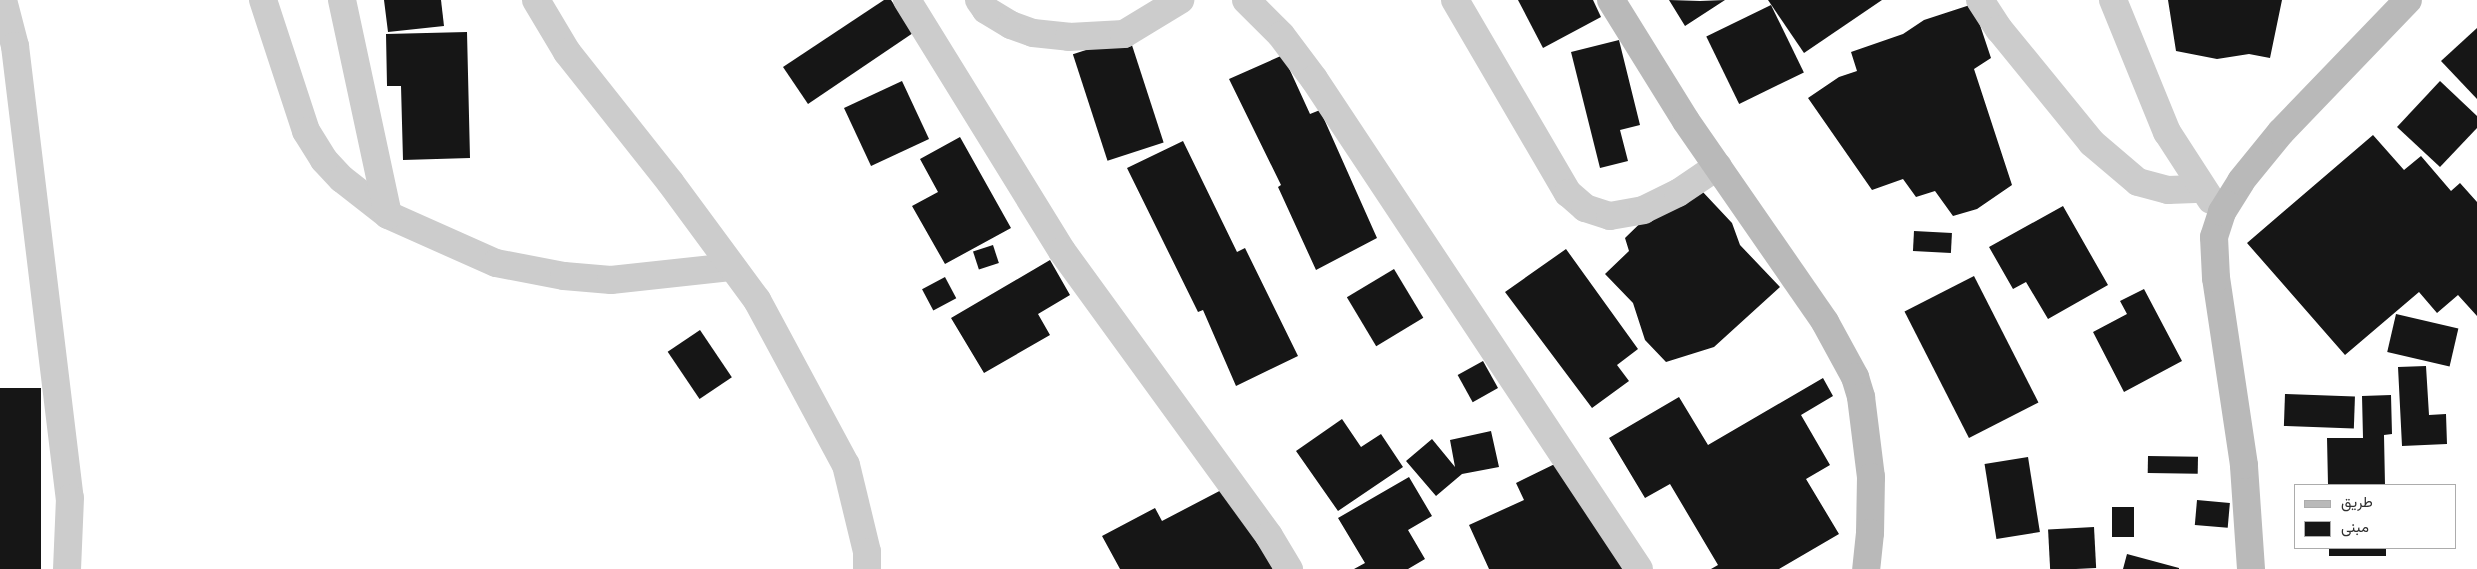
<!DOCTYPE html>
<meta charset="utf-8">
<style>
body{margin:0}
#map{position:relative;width:2477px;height:569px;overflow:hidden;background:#fff;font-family:"Alegreya Sans",Vazirmatn,sans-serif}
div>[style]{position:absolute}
.building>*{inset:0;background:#161616;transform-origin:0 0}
.street>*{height:28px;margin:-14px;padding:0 14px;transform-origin:14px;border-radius:14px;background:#ccc}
.secondary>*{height:28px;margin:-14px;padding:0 14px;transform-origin:14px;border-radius:14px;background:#b9b9b9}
span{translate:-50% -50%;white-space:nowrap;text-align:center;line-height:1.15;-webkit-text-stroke:5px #fff;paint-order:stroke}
.legend{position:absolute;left:2294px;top:484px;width:162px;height:65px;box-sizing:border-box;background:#fff;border:1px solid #acacac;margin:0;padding:6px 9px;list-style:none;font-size:15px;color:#2f2f2f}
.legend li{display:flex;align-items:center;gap:10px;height:25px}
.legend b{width:25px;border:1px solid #acacac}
</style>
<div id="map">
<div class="building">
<div style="clip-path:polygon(384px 0,441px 0,444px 26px,388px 32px)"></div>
<div style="clip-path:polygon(884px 0,891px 0,913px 33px,808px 104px,783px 67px)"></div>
<div style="clip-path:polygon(1518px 0,1593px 0,1601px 17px,1543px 48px)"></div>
<div style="clip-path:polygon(1669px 0,1700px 1px,1725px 0,1685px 26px)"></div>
<div style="clip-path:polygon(1768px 0,1882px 0,1804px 53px)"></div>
<div style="clip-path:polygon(2168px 0,2282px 0,2270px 58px,2249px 54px,2217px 59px,2176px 51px)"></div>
<div style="clip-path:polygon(1973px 4px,1991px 58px,1974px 69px,2012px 185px,1977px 209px,1953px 216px,1935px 191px,1916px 197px,1903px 179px,1872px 190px,1808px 98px,1839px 77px,1857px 71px,1851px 52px,1903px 34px,1924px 20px)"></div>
<div style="left:1771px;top:5px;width:75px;height:72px;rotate:64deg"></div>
<div style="clip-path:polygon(2477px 28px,2477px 99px,2441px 61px)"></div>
<div style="clip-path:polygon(467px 32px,470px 158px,403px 160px,401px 86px,387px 86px,386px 34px)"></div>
<div style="left:1129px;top:36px;width:112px;height:59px;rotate:72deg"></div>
<div style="clip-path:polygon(1619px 40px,1640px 125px,1620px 130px,1628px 161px,1600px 168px,1571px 52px)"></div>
<div style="clip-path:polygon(1283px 55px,1310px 114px,1320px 110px,1377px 238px,1316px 270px,1278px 187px,1281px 185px,1229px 79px)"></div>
<div style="left:902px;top:81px;width:64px;height:64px;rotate:65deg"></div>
<div style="clip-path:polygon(2440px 81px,2477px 116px,2477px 128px,2440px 167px,2397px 127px)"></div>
<div style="clip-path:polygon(2373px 135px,2404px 170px,2421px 156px,2451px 191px,2460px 183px,2477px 202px,2477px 316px,2458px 295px,2437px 313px,2419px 292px,2345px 355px,2247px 243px)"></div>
<div style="clip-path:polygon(960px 137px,1011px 228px,945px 264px,912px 206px,938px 192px,920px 159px)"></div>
<div style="clip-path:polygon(1183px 141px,1237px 252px,1245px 248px,1298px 356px,1236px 386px,1203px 310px,1198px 312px,1127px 168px)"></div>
<div style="clip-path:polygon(1701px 190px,1732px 223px,1740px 245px,1780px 287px,1714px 347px,1666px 362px,1645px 340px,1633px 303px,1605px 274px,1629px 251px,1625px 238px,1661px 203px)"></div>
<div style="clip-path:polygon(2063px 206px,2108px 285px,2048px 319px,2026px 282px,2013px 289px,1989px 247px)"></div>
<div style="left:1914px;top:231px;width:38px;height:20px;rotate:3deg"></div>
<div style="left:993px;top:245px;width:19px;height:21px;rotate:72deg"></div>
<div style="clip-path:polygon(1566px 249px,1638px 349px,1617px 365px,1629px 381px,1592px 408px,1505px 292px)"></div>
<div style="clip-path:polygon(1050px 260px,1070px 295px,1038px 314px,1050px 335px,984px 373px,951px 318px)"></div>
<div style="left:1394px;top:269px;width:57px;height:55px;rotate:59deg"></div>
<div style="left:1974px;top:276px;width:142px;height:78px;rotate:63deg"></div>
<div style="left:945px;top:277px;width:24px;height:26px;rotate:62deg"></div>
<div style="clip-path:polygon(2144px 289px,2182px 361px,2124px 392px,2093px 332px,2127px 314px,2120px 301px)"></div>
<div style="left:2396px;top:314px;width:64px;height:39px;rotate:13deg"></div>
<div style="left:700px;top:330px;width:57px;height:39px;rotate:56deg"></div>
<div style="left:1483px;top:361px;width:31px;height:29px;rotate:61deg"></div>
<div style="clip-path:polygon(2426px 366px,2429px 415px,2446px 414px,2447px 444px,2402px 446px,2398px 367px)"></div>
<div style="clip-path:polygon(1823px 378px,1833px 396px,1801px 415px,1830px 465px,1806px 479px,1839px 534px,1779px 569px,1711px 569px,1718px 565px,1670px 484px,1645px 498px,1609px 438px,1679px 397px,1708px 445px)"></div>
<div style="left:41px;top:388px;width:181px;height:41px;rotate:90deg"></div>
<div style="left:2285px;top:394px;width:70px;height:32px;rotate:2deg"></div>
<div style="clip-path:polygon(2391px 395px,2392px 434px,2384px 435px,2385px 485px,2328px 485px,2327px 438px,2363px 438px,2362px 396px)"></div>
<div style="clip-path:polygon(1342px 419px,1361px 447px,1381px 434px,1403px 467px,1338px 511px,1296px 451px)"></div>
<div style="clip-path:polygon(1491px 431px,1499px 467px,1462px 474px,1436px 496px,1406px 461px,1432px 439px,1455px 467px,1450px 440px)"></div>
<div style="left:2148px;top:456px;width:50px;height:17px;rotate:1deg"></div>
<div style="left:2028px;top:457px;width:76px;height:44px;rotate:81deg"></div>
<div style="clip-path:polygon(1565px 459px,1636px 569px,1489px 569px,1469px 525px,1524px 500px,1516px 483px)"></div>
<div style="clip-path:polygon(1409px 477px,1432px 516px,1408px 530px,1425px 559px,1408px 569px,1354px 569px,1365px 563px,1338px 518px)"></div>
<div style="clip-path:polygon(1229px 486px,1273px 569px,1120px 569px,1102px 536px,1155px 508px,1162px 521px)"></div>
<div style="left:2197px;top:500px;width:33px;height:25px;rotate:5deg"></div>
<div style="left:2112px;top:507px;width:22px;height:30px"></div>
<div style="left:2094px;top:527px;width:41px;height:46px;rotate:87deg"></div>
<div style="left:2329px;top:548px;width:57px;height:8px"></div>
<div style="clip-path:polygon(2127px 554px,2179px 568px,2179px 569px,2123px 569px)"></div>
</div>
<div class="street">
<div style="left:3px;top:0;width:48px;rotate:75.4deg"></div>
<div style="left:15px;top:46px;width:455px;rotate:83.1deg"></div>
<div style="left:70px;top:498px;width:71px;rotate:92.4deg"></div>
<div style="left:263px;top:0;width:138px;rotate:71.8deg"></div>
<div style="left:306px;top:131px;width:34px;rotate:58deg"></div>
<div style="left:324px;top:160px;width:26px;rotate:47deg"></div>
<div style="left:342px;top:179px;width:58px;rotate:38deg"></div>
<div style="left:388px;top:215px;width:118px;rotate:24deg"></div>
<div style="left:496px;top:263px;width:69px;rotate:10.8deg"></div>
<div style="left:564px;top:276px;width:47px;rotate:4.9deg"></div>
<div style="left:611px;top:280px;width:120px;rotate:-6.2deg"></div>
<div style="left:342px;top:0;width:220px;rotate:77.9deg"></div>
<div style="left:536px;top:0;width:61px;rotate:59.2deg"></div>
<div style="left:567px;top:52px;width:166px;rotate:51.6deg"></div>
<div style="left:670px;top:182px;width:147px;rotate:53.6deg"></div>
<div style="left:757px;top:300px;width:187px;rotate:61.7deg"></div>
<div style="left:846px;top:465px;width:89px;rotate:76.4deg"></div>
<div style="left:867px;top:552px;width:17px;rotate:90deg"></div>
<div style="left:907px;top:0;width:295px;rotate:58.3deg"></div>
<div style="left:1062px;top:251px;width:352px;rotate:54deg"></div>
<div style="left:1269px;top:536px;width:39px;rotate:59deg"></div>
<div style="left:979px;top:0;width:12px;rotate:55deg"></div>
<div style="left:986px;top:10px;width:29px;rotate:31deg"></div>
<div style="left:1011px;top:25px;width:23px;rotate:20deg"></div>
<div style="left:1033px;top:33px;width:36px;rotate:6deg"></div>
<div style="left:1069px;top:37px;width:55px;rotate:-3.1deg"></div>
<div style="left:1124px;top:34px;width:66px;rotate:-31.3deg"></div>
<div style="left:1246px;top:0;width:49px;rotate:45deg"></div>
<div style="left:1281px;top:35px;width:55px;rotate:53.1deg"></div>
<div style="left:1314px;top:79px;width:588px;rotate:56.45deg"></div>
<div style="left:1455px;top:0;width:224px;rotate:59.7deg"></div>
<div style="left:1568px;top:193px;width:23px;rotate:41deg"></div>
<div style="left:1585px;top:208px;width:26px;rotate:18deg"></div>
<div style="left:1610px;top:216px;width:34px;rotate:-10deg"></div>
<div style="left:1643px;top:210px;width:39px;rotate:-26deg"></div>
<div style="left:1678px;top:193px;width:48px;rotate:-34deg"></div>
<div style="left:1980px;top:0;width:35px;rotate:57deg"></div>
<div style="left:1999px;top:29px;width:147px;rotate:50.8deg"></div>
<div style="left:2092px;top:143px;width:60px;rotate:40.3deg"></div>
<div style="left:2138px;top:182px;width:31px;rotate:15deg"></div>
<div style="left:2168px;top:190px;width:34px;rotate:-2deg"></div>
<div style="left:2113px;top:0;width:143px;rotate:67.8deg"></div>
<div style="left:2167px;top:132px;width:81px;rotate:57.1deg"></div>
</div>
<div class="secondary">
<div style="left:1611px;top:0;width:142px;rotate:58.2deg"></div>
<div style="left:1686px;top:121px;width:244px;rotate:55.3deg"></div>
<div style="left:1825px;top:322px;width:63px;rotate:61.4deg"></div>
<div style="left:1855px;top:377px;width:21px;rotate:73deg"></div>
<div style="left:1861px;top:397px;width:81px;rotate:82.9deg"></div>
<div style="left:1871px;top:477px;width:56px;rotate:91deg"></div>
<div style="left:1870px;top:533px;width:36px;rotate:96deg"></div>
<div style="left:2251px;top:569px;width:104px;rotate:-93.9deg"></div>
<div style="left:2244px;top:465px;width:189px;rotate:-98.5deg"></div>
<div style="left:2216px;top:278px;width:41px;rotate:-92.8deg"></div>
<div style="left:2214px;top:237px;width:26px;rotate:-72deg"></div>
<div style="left:2222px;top:212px;width:36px;rotate:-58deg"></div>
<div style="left:2241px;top:181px;width:63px;rotate:-50.8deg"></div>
<div style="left:2281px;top:132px;width:183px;rotate:-46.1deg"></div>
</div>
<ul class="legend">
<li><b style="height:6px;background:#b9b9b9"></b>طريق</li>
<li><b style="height:14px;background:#161616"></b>مبنى</li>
</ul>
</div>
